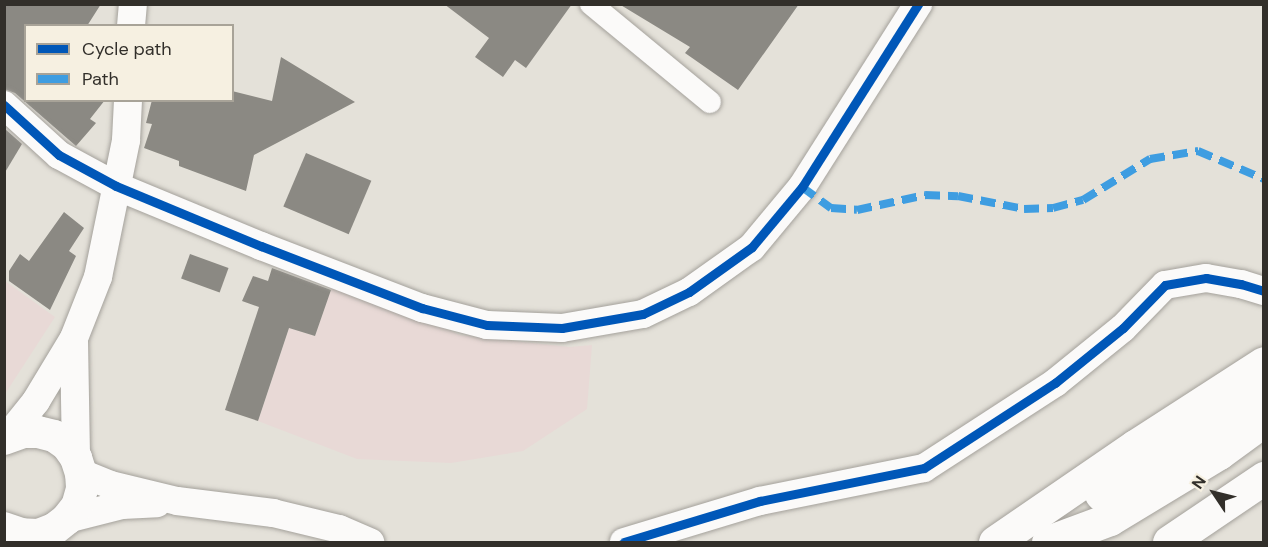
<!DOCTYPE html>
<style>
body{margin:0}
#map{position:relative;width:1268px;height:547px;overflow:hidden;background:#e4e1d9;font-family:"DM Sans",sans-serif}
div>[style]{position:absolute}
.industrial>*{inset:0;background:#e8d9d6}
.building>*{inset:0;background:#8b8983;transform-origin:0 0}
.roads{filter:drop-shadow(0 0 2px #a4a19b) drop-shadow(0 0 2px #a4a19b)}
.minor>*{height:22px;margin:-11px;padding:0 11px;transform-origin:11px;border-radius:11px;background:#fbfaf9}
.tertiary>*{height:28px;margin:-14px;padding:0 14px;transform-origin:14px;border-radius:14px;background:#fbfaf9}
.secondary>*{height:32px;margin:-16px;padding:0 16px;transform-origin:16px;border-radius:16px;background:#fbfaf9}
.trunk>*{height:33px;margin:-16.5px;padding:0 16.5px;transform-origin:16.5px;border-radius:16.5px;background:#fbfaf9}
.quiet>*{height:8px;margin-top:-4px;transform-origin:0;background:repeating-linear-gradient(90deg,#3e9de1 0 15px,transparent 0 23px)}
.cycleway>*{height:9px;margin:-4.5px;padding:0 4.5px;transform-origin:4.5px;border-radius:4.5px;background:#0057b8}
span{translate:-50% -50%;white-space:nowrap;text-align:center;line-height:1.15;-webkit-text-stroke:6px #f6f0e1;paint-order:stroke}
.frame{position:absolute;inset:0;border:6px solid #322f2a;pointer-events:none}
.legend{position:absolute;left:24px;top:24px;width:210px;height:78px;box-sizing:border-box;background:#f6f0e1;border:2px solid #a8a398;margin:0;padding:8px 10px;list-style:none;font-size:18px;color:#322f2a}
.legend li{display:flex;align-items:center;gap:12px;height:30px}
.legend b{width:30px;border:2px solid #a8a398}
.north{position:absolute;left:1184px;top:463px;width:60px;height:60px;-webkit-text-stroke:4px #f6f0e1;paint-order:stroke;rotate:305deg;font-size:16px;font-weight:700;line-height:24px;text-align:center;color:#322f2a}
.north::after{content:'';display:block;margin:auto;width:21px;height:27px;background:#322f2a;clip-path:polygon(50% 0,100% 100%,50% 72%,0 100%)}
</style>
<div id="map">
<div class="industrial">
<div style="clip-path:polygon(5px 281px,55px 317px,5px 394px)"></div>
<div style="clip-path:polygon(334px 281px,460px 335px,570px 347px,592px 345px,587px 409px,523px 451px,451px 463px,357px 459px,258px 421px,289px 328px,315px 336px)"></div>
</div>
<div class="building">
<div style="clip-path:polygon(4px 4px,101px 4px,87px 26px,26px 26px,26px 100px,105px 100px,90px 119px,96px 123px,76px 146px,15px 93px,4px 89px)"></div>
<div style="clip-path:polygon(444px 4px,572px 4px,526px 68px,515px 60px,503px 77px,475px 57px,489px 38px)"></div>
<div style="clip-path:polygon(619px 4px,799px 4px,738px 90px,685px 53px,690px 47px)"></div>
<div style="clip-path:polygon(281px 57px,355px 102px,254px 155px,246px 191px,179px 166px,179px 161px,144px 148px,152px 124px,146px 123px,152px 100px,232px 100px,232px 91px,272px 101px)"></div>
<div style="clip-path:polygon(4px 128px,22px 144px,4px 174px)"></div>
<div style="left:306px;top:153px;width:71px;height:58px;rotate:23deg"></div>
<div style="clip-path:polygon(64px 212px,84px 228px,69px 251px,76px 256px,50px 310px,9px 281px,9px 271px,20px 254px,29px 261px)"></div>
<div style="left:190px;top:254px;width:41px;height:26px;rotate:20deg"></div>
<div style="clip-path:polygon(272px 268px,331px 290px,315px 336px,289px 328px,258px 421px,225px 410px,259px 307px,242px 301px,253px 276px,268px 281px)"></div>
</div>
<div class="roads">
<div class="minor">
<div style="left:591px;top:4px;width:154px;rotate:39.5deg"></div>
</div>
<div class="tertiary">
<div style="left:131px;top:26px;width:22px;rotate:-85deg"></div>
<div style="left:4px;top:105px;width:74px;rotate:42.3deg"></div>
<div style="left:59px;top:155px;width:65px;rotate:28.5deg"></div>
<div style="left:116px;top:186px;width:157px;rotate:22.5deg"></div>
<div style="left:261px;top:246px;width:173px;rotate:21.1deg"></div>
<div style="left:422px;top:308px;width:67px;rotate:14.7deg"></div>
<div style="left:487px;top:325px;width:75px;rotate:2.3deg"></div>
<div style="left:562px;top:328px;width:82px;rotate:-9.8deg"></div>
<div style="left:643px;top:314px;width:51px;rotate:-25.6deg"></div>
<div style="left:689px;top:292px;width:77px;rotate:-35.5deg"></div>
<div style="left:752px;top:247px;width:78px;rotate:-50.2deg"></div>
<div style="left:802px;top:187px;width:217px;rotate:-57.6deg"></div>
<div style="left:74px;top:341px;width:117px;rotate:89deg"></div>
<div style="left:8px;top:436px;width:45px;rotate:-51.3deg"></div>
<div style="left:36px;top:401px;width:74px;rotate:-58.9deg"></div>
<div style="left:74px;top:338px;width:66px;rotate:-68.5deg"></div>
<div style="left:98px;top:277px;width:140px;rotate:-78.4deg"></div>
<div style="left:126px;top:140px;width:40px;rotate:-87.1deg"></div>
<div style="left:81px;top:473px;width:32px;rotate:22deg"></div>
<div style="left:111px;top:485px;width:68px;rotate:13.6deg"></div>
<div style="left:177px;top:501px;width:97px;rotate:7.1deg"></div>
<div style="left:273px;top:513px;width:68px;rotate:13.6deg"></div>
<div style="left:339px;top:529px;width:34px;rotate:23deg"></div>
<div style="left:67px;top:519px;width:57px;rotate:-14.3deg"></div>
<div style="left:122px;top:505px;width:35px;rotate:-3deg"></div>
<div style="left:624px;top:542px;width:142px;rotate:-16.8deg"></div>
<div style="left:760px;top:501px;width:167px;rotate:-11.4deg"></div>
<div style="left:924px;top:468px;width:156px;rotate:-33deg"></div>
<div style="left:1055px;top:383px;width:87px;rotate:-39deg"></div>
<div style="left:1123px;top:328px;width:60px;rotate:-45.7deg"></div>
<div style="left:1165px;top:285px;width:42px;rotate:-9.7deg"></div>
<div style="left:1206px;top:278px;width:36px;rotate:10deg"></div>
<div style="left:1241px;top:284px;width:24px;rotate:17deg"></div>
</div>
<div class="secondary">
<div style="left:4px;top:439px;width:20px;rotate:-20deg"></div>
<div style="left:23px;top:432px;width:15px"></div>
<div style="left:38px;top:432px;width:16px;rotate:14deg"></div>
<div style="left:54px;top:436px;width:16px;rotate:35deg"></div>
<div style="left:67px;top:445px;width:16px;rotate:55deg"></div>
<div style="left:76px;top:458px;width:16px;rotate:72deg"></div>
<div style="left:81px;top:473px;width:16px;rotate:86deg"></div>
<div style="left:82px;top:489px;width:18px;rotate:106deg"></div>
<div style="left:77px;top:506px;width:16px;rotate:128deg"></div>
<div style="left:67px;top:519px;width:16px;rotate:142deg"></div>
<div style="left:54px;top:529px;width:17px;rotate:159deg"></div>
<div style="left:38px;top:535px;width:17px;rotate:-177deg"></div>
<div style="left:21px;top:534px;width:18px;rotate:-161deg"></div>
</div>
<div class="trunk">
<div style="left:1101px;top:494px;width:118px;rotate:-30.5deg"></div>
<div style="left:1203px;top:434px;width:76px;rotate:-36.4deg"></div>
<div style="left:995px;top:542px;width:170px;rotate:-34.4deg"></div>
<div style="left:1135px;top:446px;width:153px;rotate:-32.8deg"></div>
<div style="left:1048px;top:542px;width:66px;rotate:-20.4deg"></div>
<div style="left:1110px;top:519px;width:127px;rotate:-31.2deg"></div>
<div style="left:1219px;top:453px;width:56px;rotate:-36.3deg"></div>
<div style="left:1169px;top:542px;width:115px;rotate:-34deg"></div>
</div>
</div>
<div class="quiet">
<div style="left:802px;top:187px;width:36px;rotate:36deg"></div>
<div style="left:831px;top:208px;width:26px;rotate:4deg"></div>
<div style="left:857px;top:210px;width:70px;rotate:-12.4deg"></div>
<div style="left:925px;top:195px;width:33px;rotate:2deg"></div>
<div style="left:958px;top:196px;width:67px;rotate:11.1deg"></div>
<div style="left:1024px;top:209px;width:29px;rotate:-2deg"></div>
<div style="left:1053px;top:208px;width:31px;rotate:-15deg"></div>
<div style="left:1083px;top:200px;width:79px;rotate:-31.5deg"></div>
<div style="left:1150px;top:159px;width:49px;rotate:-9.5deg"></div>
<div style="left:1198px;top:151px;width:72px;rotate:23deg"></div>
</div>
<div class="cycleway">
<div style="left:4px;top:105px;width:74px;rotate:42.3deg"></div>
<div style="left:59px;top:155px;width:65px;rotate:28.5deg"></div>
<div style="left:116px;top:186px;width:157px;rotate:22.5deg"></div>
<div style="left:261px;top:246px;width:173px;rotate:21.1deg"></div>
<div style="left:422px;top:308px;width:67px;rotate:14.7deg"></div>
<div style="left:487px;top:325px;width:75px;rotate:2.3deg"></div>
<div style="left:562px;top:328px;width:82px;rotate:-9.8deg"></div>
<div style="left:643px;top:314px;width:51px;rotate:-25.6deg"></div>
<div style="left:689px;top:292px;width:77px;rotate:-35.5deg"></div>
<div style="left:752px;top:247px;width:78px;rotate:-50.2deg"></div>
<div style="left:802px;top:187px;width:217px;rotate:-57.6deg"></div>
<div style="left:624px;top:542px;width:142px;rotate:-16.8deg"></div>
<div style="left:760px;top:501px;width:167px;rotate:-11.4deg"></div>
<div style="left:924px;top:468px;width:156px;rotate:-33deg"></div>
<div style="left:1055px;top:383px;width:87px;rotate:-39deg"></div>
<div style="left:1123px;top:328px;width:60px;rotate:-45.7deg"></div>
<div style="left:1165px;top:285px;width:42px;rotate:-9.7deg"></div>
<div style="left:1206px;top:278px;width:36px;rotate:10deg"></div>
<div style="left:1241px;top:284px;width:24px;rotate:17deg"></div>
</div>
<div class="frame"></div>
<ul class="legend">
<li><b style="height:8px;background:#0057b8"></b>Cycle path</li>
<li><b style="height:8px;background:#3e9de1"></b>Path</li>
</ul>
<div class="north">N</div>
</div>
